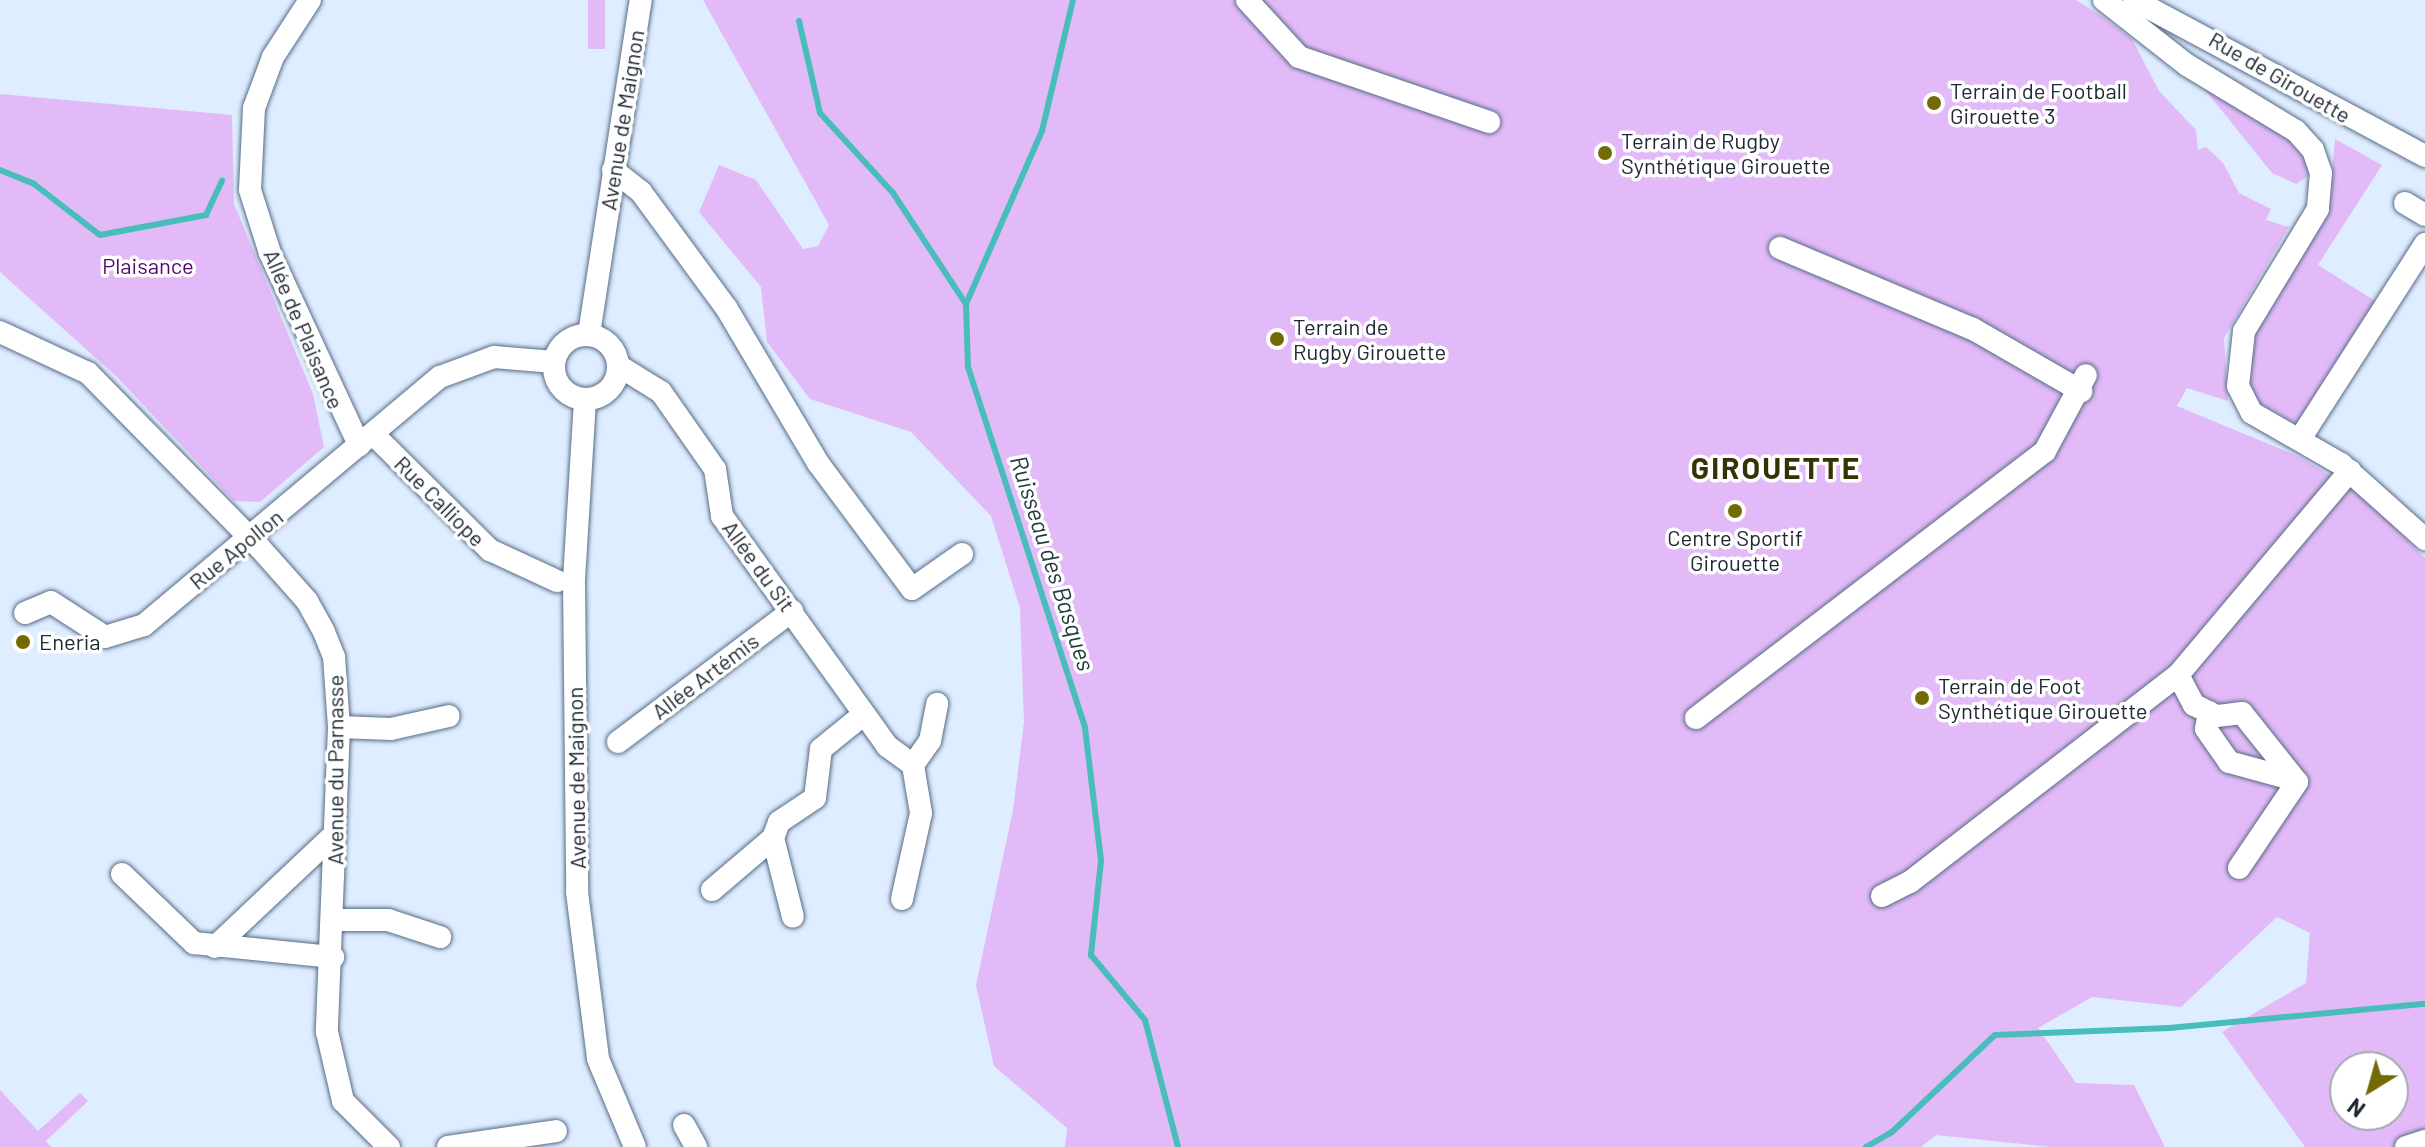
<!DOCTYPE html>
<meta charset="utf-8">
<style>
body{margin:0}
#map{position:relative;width:2425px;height:1147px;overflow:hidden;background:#deedff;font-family:Barlow,sans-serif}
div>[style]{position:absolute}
.green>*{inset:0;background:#e3baf8;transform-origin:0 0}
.stream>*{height:6px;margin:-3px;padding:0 3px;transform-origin:3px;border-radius:3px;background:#48bdbb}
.roads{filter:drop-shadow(0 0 2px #576c86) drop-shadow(0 0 2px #576c86)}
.minor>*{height:22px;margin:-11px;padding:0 11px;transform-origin:11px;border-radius:11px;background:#fff}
.minor>.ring{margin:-11px;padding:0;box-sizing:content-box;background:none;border:22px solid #fff;border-radius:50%}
.dots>*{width:22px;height:22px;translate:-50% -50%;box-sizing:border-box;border:4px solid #fff;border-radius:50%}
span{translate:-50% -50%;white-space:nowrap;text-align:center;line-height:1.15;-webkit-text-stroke:7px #fff;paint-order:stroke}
.street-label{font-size:22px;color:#202934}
.poi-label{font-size:22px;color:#202934}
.left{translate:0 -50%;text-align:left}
.park-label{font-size:22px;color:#54086f}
.water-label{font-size:24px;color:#233d3c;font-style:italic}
.district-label{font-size:30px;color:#363206;font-weight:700;letter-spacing:2px}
.north{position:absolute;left:2329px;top:1051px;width:80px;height:80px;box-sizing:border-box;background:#fff;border:2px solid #a6a9ae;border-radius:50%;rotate:217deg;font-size:22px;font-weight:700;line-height:32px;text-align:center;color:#202934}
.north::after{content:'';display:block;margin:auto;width:28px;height:36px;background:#746a03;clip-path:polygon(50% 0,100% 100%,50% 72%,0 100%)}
</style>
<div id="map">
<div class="green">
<div style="left:588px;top:0;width:17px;height:49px"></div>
<div style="clip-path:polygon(evenodd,703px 0,2076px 0,2103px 17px,2132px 39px,2159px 91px,2196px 130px,2198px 150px,2206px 147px,2223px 163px,2239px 193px,2271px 209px,2266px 220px,2289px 227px,2224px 338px,2228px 401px,2187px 388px,2177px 406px,2300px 457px,2365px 497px,2425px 558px,2425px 1147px,2305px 1147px,2222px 1032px,2306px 983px,2310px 933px,2277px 917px,2181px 1007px,2092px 997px,2038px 1028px,2076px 1083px,2134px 1085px,2165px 1147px,2051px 1147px,1936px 1135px,1921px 1147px,1065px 1147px,1067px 1128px,994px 1066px,976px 985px,1013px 810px,1024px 722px,1020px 608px,991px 516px,911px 432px,810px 399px,767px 342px,761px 287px,699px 212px,719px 165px,756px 180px,803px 249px,818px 246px,829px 225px,703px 0,2345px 1067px,2393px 1067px,2393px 1115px,2345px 1115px,2345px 1067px)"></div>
<div style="clip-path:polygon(2202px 86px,2291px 139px,2311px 168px,2308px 176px,2296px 184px,2272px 173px)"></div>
<div style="clip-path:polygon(0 94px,232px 115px,234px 204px,313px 394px,324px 447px,260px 502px,234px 501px,117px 377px,0 272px)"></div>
<div style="clip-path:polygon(2335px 139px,2382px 165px,2318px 265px,2380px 304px,2296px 424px,2258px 403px,2248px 383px,2248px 344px,2329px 204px)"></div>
<div style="clip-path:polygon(0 1090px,38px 1131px,80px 1093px,88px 1101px,46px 1141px,51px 1147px,0 1147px)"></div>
</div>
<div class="stream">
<div style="left:799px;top:21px;width:94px;rotate:77.1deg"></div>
<div style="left:820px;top:113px;width:108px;rotate:47.6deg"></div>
<div style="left:893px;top:193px;width:133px;rotate:56.7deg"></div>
<div style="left:966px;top:304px;width:63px;rotate:88.2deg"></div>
<div style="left:968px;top:367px;width:379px;rotate:72deg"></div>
<div style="left:1085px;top:728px;width:134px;rotate:83.1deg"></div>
<div style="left:1101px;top:861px;width:95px;rotate:96.1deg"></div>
<div style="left:1091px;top:955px;width:85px;rotate:50.3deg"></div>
<div style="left:1145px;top:1020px;width:131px;rotate:75.4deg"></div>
<div style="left:0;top:170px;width:37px;rotate:22deg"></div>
<div style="left:34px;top:184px;width:83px;rotate:37.7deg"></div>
<div style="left:100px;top:235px;width:108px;rotate:-10.7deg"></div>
<div style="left:206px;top:215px;width:38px;rotate:-65deg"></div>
<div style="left:966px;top:304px;width:189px;rotate:-66.3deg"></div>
<div style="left:1042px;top:131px;width:135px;rotate:-76.7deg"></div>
<div style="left:1866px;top:1147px;width:30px;rotate:-30deg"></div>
<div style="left:1892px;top:1132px;width:141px;rotate:-43.3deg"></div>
<div style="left:1995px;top:1035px;width:174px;rotate:-2.3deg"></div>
<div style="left:2169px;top:1028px;width:257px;rotate:-5.4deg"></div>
</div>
<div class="roads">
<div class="minor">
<div style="left:310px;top:0;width:68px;rotate:123deg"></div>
<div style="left:273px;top:57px;width:54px;rotate:110.4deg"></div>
<div style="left:254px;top:108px;width:82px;rotate:92.8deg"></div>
<div style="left:250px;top:190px;width:66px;rotate:72.4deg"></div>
<div style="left:270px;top:253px;width:212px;rotate:65.1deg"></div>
<div style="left:1247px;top:0;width:77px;rotate:47.6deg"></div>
<div style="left:1299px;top:57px;width:201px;rotate:18.9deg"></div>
<div style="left:2104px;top:0;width:105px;rotate:38.1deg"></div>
<div style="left:2187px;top:65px;width:127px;rotate:31.2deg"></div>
<div style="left:2296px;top:131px;width:25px;rotate:48deg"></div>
<div style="left:2313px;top:150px;width:24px;rotate:71deg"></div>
<div style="left:2321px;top:173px;width:36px;rotate:95deg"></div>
<div style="left:2318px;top:209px;width:143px;rotate:121.2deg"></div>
<div style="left:2244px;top:331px;width:55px;rotate:96.2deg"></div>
<div style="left:2238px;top:386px;width:30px;rotate:63deg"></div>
<div style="left:2252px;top:413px;width:103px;rotate:29.8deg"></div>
<div style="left:2341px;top:464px;width:113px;rotate:41.8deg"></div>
<div style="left:2134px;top:0;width:330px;rotate:28.2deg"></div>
<div style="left:613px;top:170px;width:36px;rotate:38deg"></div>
<div style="left:641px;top:192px;width:145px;rotate:53.7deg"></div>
<div style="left:727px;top:309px;width:179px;rotate:59.4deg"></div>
<div style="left:818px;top:463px;width:157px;rotate:53.3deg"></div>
<div style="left:912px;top:589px;width:61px;rotate:-35deg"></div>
<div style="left:2405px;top:203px;width:23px;rotate:31deg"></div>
<div style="left:1780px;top:248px;width:209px;rotate:22.8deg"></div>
<div style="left:1973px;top:329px;width:125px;rotate:29.9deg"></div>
<div style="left:0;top:332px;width:97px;rotate:25deg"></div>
<div style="left:88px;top:373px;width:245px;rotate:45.5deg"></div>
<div style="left:260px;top:548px;width:71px;rotate:48.4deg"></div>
<div style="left:307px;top:601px;width:35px;rotate:61deg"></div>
<div style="left:324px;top:632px;width:27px;rotate:68deg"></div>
<div style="left:334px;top:657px;width:70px;rotate:85.9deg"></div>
<div style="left:339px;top:727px;width:305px;rotate:92.3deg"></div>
<div style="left:327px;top:1032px;width:71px;rotate:76.9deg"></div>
<div style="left:343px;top:1101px;width:65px;rotate:45deg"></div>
<div style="left:589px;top:334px;width:338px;rotate:-81.2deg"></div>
<div class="ring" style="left:554px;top:335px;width:42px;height:42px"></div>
<div style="left:619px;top:366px;width:49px;rotate:31.8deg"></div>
<div style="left:661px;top:392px;width:94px;rotate:55deg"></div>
<div style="left:715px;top:469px;width:48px;rotate:81.5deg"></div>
<div style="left:722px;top:516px;width:283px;rotate:54.3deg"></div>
<div style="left:887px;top:746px;width:32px;rotate:36deg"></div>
<div style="left:585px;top:400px;width:181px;rotate:93.5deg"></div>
<div style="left:574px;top:581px;width:311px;rotate:89.4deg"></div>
<div style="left:577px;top:892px;width:168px;rotate:82.8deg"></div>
<div style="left:598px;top:1059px;width:95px;rotate:67.2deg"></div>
<div style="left:373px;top:434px;width:165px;rotate:44.8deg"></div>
<div style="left:490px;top:550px;width:74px;rotate:24.8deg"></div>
<div style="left:2300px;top:439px;width:232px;rotate:-57.3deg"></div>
<div style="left:25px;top:613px;width:28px;rotate:-23deg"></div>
<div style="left:51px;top:602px;width:64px;rotate:32.9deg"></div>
<div style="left:105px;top:637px;width:41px;rotate:-17.1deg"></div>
<div style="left:144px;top:625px;width:386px;rotate:-40deg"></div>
<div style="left:440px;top:377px;width:58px;rotate:-20.3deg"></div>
<div style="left:494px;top:357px;width:60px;rotate:4.8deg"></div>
<div style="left:2209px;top:712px;width:17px;rotate:100deg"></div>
<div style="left:2206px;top:729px;width:40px;rotate:55.1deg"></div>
<div style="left:2229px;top:762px;width:68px;rotate:15.3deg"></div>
<div style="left:1696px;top:718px;width:439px;rotate:-37.4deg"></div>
<div style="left:2045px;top:451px;width:86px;rotate:-61.7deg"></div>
<div style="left:339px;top:727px;width:52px;rotate:2.2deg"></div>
<div style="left:391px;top:729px;width:59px;rotate:-12.6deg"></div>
<div style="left:618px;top:742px;width:218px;rotate:-37deg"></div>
<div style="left:773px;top:838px;width:81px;rotate:75.8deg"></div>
<div style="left:2239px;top:868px;width:104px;rotate:-56deg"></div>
<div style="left:2297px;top:782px;width:88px;rotate:-128.6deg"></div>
<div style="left:2242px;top:713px;width:26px;rotate:173deg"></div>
<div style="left:2216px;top:716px;width:25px;rotate:-153deg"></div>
<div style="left:2194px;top:705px;width:34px;rotate:-118deg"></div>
<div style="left:2178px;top:675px;width:267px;rotate:-49.9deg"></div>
<div style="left:122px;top:874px;width:100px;rotate:43.8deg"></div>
<div style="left:194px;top:943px;width:140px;rotate:5.8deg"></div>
<div style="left:712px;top:890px;width:80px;rotate:-40.4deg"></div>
<div style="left:773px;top:838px;width:17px;rotate:-69deg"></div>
<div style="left:779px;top:822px;width:43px;rotate:-33.7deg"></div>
<div style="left:815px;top:798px;width:49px;rotate:-83deg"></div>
<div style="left:821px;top:749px;width:55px;rotate:-39.1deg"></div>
<div style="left:1882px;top:896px;width:31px;rotate:-27deg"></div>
<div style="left:1910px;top:882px;width:339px;rotate:-37.7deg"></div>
<div style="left:902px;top:899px;width:88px;rotate:-77.5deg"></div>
<div style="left:921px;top:813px;width:49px;rotate:-99.5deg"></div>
<div style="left:913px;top:765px;width:29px;rotate:-55deg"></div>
<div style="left:930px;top:741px;width:38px;rotate:-79deg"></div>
<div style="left:334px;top:920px;width:54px"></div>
<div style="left:388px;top:920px;width:55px;rotate:18.1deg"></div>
<div style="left:215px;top:947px;width:165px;rotate:-43.3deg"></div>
<div style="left:684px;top:1125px;width:25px;rotate:61deg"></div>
<div style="left:448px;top:1147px;width:109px;rotate:-8.4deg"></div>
<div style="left:2406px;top:1147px;width:20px;rotate:-18deg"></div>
</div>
</div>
<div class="dots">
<div style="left:1934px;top:103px;background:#746a03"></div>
<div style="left:1605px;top:153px;background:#746a03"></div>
<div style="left:1277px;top:339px;background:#746a03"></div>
<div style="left:1735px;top:511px;background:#746a03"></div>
<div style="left:23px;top:642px;background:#746a03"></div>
<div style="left:1922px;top:698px;background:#746a03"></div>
</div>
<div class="street-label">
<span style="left:2280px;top:77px;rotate:30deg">Rue de Girouette</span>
<span style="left:622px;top:120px;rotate:-81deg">Avenue de Maignon</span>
<span style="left:304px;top:329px;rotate:67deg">Allée de Plaisance</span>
<span style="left:440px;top:501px;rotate:45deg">Rue Calliope</span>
<span style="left:236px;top:549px;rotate:-39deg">Rue Apollon</span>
<span style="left:759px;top:566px;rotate:54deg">Allée du Sit</span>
<span style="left:705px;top:676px;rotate:-37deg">Allée Artémis</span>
<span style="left:335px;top:770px;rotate:-90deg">Avenue du Parnasse</span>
<span style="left:576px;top:778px;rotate:-91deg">Avenue de Maignon</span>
</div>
<div class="poi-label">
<span class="left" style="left:1950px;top:103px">Terrain de Football<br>Girouette 3</span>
<span class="left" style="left:1621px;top:153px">Terrain de Rugby<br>Synthétique Girouette</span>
<span class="left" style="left:1293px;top:339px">Terrain de<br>Rugby Girouette</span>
<span style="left:1735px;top:550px">Centre Sportif<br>Girouette</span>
<span class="left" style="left:39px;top:642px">Eneria</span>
<span class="left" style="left:1938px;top:698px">Terrain de Foot<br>Synthétique Girouette</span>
</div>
<div class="park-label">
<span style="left:148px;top:266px">Plaisance</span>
</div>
<div class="water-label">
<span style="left:1053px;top:563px;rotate:72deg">Ruisseau des Basques</span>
</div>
<div class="district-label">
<span style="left:1776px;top:467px">GIROUETTE</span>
</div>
<div class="north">N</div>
</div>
